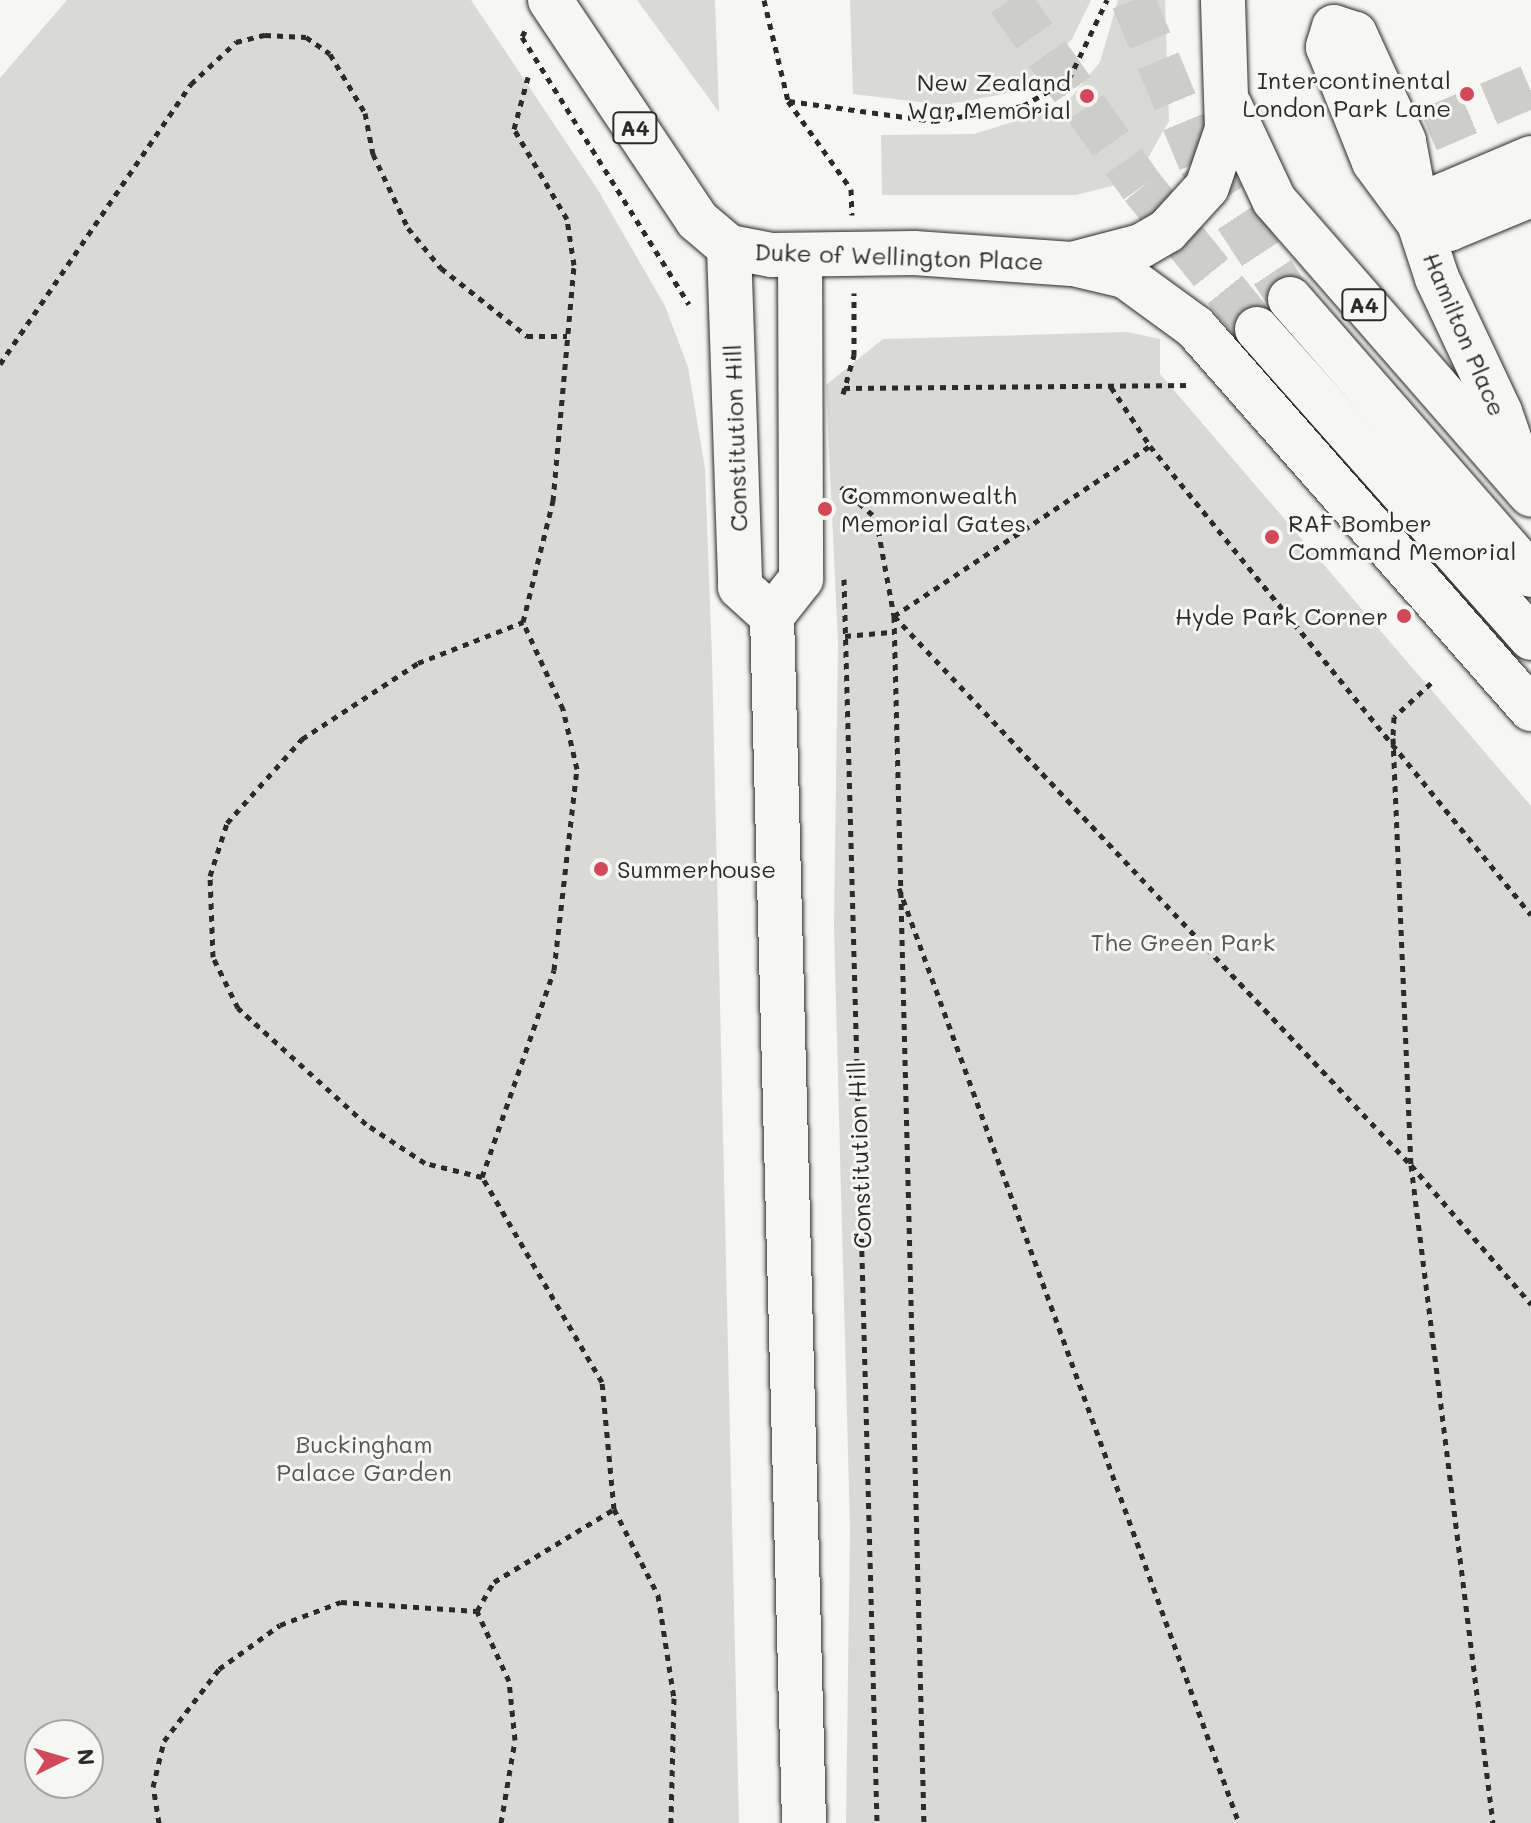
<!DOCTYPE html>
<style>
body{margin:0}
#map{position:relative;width:1531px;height:1823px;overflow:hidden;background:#f6f6f2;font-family:Mali,sans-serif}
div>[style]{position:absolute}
.green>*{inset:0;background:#d9d9d5}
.minor-tunnel>*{height:44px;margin-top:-22px;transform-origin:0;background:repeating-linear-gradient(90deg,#cdcdca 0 44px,transparent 0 66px)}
.major-tunnel>*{height:44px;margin-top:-22px;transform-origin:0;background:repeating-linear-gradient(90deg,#cdcdca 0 44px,transparent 0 66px)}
.path>*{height:5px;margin-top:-2.5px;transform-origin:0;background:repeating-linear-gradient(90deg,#2b2b2b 0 6px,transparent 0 12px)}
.roads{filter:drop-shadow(0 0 2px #2b2b2b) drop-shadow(0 0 2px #2b2b2b)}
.minor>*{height:44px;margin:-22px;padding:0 22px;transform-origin:22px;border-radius:22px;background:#f6f6f2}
.major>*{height:44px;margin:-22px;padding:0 22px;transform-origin:22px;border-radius:22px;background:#f6f6f2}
.highway>*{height:44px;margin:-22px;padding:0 22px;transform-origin:22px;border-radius:22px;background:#f6f6f2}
.dots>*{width:22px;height:22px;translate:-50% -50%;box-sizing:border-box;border:4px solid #f6f6f2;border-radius:50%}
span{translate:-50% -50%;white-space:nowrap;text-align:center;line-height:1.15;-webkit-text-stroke:6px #f6f6f2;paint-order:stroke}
.shield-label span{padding:2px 6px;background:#f6f6f2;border:2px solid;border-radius:6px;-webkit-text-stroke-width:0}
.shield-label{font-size:22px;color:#2b2b2b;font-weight:700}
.poi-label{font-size:24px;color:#2b2b2b}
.right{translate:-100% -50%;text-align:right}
.left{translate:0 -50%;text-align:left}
.street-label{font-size:24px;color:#2b2b2b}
.park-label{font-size:24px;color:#565656}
.north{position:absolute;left:24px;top:1719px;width:80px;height:80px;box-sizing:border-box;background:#f6f6f2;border:2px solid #a5a5a2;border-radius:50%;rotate:85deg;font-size:22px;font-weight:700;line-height:32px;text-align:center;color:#2b2b2b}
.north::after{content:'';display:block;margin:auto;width:28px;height:36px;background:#d1495b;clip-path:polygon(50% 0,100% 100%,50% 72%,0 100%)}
</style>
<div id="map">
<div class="green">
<div style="clip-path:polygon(evenodd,67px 0,471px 0,598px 190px,665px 306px,688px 367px,705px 469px,712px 659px,739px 1823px,0 1823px,0 78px,67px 0,40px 1735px,88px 1735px,88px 1783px,40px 1783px,40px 1735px)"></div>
<div style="clip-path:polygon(637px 0,715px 0,719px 112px)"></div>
<div style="clip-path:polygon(850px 0,1091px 0,1072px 39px,1045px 68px,1004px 94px,944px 105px,853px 94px)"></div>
<div style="clip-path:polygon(1118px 0,1165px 0,1169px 121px,1144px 165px,1112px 186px,1076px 195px,882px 195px,881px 135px,974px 134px,1064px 106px,1100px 62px)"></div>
<div style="clip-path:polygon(1127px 332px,1160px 339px,1160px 374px,1531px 806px,1531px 1823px,846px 1823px,850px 1529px,834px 926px,838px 643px,826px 385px,883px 339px)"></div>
</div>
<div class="minor-tunnel">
<div style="left:1428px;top:130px;width:112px;rotate:-23.1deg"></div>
</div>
<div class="major-tunnel">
<div style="left:1009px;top:0;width:229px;rotate:54.6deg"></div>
<div style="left:1142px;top:187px;width:183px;rotate:51deg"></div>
<div style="left:1133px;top:0;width:175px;rotate:67.5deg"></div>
<div style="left:1200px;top:162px;width:164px;rotate:56.7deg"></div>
</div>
<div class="path">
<div style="left:764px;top:0;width:104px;rotate:76.6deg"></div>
<div style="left:788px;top:101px;width:108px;rotate:54.4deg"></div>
<div style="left:851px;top:189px;width:26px;rotate:88deg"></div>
<div style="left:525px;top:31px;width:7px;rotate:117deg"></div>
<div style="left:522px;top:37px;width:315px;rotate:58deg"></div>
<div style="left:789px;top:101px;width:146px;rotate:7.9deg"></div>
<div style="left:934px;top:121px;width:90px;rotate:-9.6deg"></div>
<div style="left:1023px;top:106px;width:53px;rotate:-30.4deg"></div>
<div style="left:1069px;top:79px;width:88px;rotate:-64.3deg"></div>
<div style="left:0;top:364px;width:339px;rotate:-55.7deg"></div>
<div style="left:191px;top:84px;width:62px;rotate:-43deg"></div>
<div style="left:236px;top:42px;width:30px;rotate:-14deg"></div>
<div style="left:265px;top:35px;width:41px;rotate:2.8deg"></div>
<div style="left:306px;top:37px;width:29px;rotate:35deg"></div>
<div style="left:330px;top:54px;width:69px;rotate:59.3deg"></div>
<div style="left:365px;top:113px;width:42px;rotate:79deg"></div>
<div style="left:373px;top:154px;width:82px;rotate:64.7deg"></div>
<div style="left:408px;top:228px;width:52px;rotate:50.5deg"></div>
<div style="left:441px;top:268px;width:110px;rotate:38.3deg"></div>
<div style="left:527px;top:336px;width:40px"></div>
<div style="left:1111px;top:387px;width:71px;rotate:56.5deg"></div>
<div style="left:1150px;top:446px;width:604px;rotate:50.91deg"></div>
<div style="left:844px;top:388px;width:347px;rotate:-0.5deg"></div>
<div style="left:843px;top:394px;width:41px;rotate:-74.2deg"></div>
<div style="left:854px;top:355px;width:62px;rotate:-90deg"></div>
<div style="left:841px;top:487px;width:47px;rotate:41.5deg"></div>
<div style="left:876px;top:518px;width:100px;rotate:79.6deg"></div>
<div style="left:894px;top:616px;width:1207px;rotate:88.58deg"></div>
<div style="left:844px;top:579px;width:1244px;rotate:88.48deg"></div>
<div style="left:894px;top:616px;width:754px;rotate:46.72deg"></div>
<div style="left:1411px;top:1165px;width:184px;rotate:49.2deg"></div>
<div style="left:894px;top:616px;width:307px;rotate:-33.6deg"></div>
<div style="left:845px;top:636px;width:46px;rotate:-5deg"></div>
<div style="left:1431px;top:683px;width:50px;rotate:137.4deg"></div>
<div style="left:1394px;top:717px;width:21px;rotate:93deg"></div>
<div style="left:1393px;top:738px;width:427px;rotate:87.6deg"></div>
<div style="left:1411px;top:1165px;width:663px;rotate:82.9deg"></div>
<div style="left:899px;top:888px;width:995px;rotate:70.02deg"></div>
<div style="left:482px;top:1177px;width:59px;rotate:-166.2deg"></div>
<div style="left:425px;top:1163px;width:71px;rotate:-146.5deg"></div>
<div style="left:366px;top:1124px;width:173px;rotate:-137.8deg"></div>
<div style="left:238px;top:1008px;width:57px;rotate:-116.1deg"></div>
<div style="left:213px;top:957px;width:81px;rotate:-92.1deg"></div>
<div style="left:210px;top:876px;width:56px;rotate:-72.2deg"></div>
<div style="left:227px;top:823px;width:113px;rotate:-48.2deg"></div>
<div style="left:302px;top:739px;width:139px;rotate:-33.2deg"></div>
<div style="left:418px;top:663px;width:113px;rotate:-21.3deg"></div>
<div style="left:614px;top:1509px;width:97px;rotate:62.9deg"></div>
<div style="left:658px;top:1595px;width:104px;rotate:81.2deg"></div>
<div style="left:674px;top:1698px;width:125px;rotate:91.4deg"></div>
<div style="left:159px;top:1823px;width:36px;rotate:-99deg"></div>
<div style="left:153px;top:1787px;width:47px;rotate:-76.6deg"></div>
<div style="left:164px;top:1741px;width:91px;rotate:-52.6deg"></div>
<div style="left:219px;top:1669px;width:75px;rotate:-35.8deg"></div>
<div style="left:280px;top:1625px;width:65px;rotate:-20.7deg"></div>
<div style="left:341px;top:1602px;width:136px;rotate:3.8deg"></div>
<div style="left:501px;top:1823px;width:84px;rotate:-80.4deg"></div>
<div style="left:515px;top:1740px;width:59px;rotate:-95.8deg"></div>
<div style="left:509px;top:1681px;width:77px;rotate:-114.6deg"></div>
<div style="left:477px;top:1611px;width:34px;rotate:-60deg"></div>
<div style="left:494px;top:1582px;width:140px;rotate:-31.3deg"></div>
<div style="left:614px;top:1509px;width:128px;rotate:-95.4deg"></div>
<div style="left:602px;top:1382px;width:238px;rotate:-120.3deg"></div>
<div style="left:482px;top:1177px;width:219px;rotate:-70.8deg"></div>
<div style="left:554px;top:970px;width:202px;rotate:-83.5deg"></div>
<div style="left:577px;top:769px;width:62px;rotate:-103.1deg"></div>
<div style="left:563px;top:709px;width:96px;rotate:-114.7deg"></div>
<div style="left:523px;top:622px;width:125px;rotate:-76.1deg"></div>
<div style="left:553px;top:501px;width:237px;rotate:-84.9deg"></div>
<div style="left:574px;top:265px;width:47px;rotate:-98.7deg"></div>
<div style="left:567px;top:219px;width:104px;rotate:-120.5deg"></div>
<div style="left:514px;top:129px;width:54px;rotate:-74.9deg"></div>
</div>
<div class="roads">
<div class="minor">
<div style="left:1419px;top:223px;width:33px;rotate:-52deg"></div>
<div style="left:1439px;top:197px;width:100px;rotate:-23deg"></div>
<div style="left:729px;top:247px;width:340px;rotate:88.1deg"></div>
<div style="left:740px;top:587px;width:43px;rotate:42.2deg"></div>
<div style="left:800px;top:256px;width:323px;rotate:89.8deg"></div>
<div style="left:801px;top:579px;width:47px;rotate:128.1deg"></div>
<div style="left:772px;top:616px;width:1207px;rotate:88.48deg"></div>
<div style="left:1527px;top:490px;width:83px;rotate:-109.1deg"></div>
<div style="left:1500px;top:412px;width:148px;rotate:-115.2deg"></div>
<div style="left:1437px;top:278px;width:58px;rotate:-108.1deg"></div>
<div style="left:1419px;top:223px;width:83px;rotate:-100.4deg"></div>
<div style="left:1404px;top:141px;width:118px;rotate:-114.6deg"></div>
<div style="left:1355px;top:34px;width:22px;rotate:-162deg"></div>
<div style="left:1334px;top:27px;width:21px;rotate:107deg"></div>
<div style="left:1328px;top:47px;width:124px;rotate:68.2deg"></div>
<div style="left:1374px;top:162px;width:76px;rotate:53.6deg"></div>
<div style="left:1419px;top:223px;width:31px;rotate:11deg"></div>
<div style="left:1449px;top:229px;width:89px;rotate:-22.5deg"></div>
</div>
<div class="major">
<div style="left:1290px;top:299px;width:366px;rotate:48.9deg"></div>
<div style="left:1257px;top:329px;width:413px;rotate:48.4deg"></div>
</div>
<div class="highway">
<div style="left:550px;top:0;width:265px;rotate:56.2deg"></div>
<div style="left:697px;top:220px;width:42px;rotate:40.2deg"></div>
<div style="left:729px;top:247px;width:44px;rotate:10.5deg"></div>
<div style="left:772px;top:255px;width:142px;rotate:-0.8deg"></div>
<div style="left:914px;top:253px;width:158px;rotate:4deg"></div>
<div style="left:1072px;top:264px;width:71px;rotate:-14.6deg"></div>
<div style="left:1141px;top:246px;width:30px;rotate:-30deg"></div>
<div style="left:1167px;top:231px;width:59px;rotate:-47.7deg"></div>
<div style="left:1207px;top:187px;width:61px;rotate:-71deg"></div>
<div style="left:1227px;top:129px;width:129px;rotate:-91.8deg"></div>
<div style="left:1230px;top:106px;width:104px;rotate:64.9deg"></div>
<div style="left:1274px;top:200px;width:391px;rotate:48.9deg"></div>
<div style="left:1078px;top:265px;width:48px;rotate:13.2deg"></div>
<div style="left:1125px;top:276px;width:87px;rotate:36.1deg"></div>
<div style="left:1195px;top:327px;width:509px;rotate:48.67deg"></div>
</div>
</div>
<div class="dots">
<div style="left:1467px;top:94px;background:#d1495b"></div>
<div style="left:1087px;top:96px;background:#d1495b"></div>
<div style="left:825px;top:509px;background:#d1495b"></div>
<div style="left:1272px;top:537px;background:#d1495b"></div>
<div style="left:1404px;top:616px;background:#d1495b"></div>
<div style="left:601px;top:869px;background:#d1495b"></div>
</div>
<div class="shield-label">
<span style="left:635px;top:128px">A4</span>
<span style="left:1364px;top:305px">A4</span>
</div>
<div class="poi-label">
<span class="right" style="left:1451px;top:94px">Intercontinental<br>London Park Lane</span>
<span class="right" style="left:1071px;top:96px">New Zealand<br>War Memorial</span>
<span class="left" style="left:841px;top:509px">Commonwealth<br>Memorial Gates</span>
<span class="left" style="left:1288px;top:537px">RAF Bomber<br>Command Memorial</span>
<span class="right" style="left:1388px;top:616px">Hyde Park Corner</span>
<span class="left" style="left:617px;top:869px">Summerhouse</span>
</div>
<div class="street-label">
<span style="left:899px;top:256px;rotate:2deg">Duke of Wellington Place</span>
<span style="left:1465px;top:334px;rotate:67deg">Hamilton Place</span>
<span style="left:735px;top:438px;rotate:-92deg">Constitution Hill</span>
<span style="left:859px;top:1155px;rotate:-92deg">Constitution Hill</span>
</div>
<div class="park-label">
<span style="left:1183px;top:942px">The Green Park</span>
<span style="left:364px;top:1458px">Buckingham<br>Palace Garden</span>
</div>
<div class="north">N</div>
</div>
